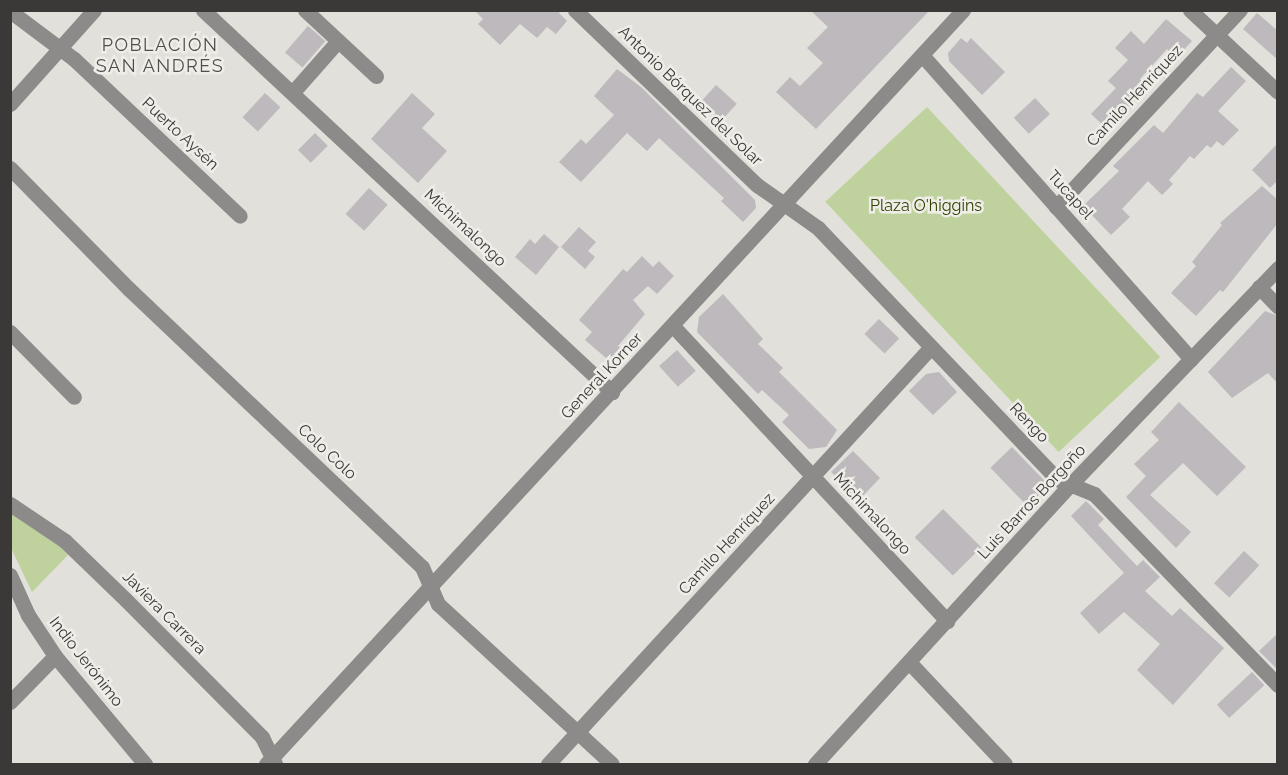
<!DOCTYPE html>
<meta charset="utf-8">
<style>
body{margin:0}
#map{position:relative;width:1288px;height:775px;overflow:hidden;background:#e1e0db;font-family:Raleway,sans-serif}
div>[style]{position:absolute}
.green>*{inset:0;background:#bfd29e;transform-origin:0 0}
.building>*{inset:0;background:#beb9bc;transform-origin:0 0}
.minor>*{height:15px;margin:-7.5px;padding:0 7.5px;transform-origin:7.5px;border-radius:7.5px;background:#8d8b8a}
span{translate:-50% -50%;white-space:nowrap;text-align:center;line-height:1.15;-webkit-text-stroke:5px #efede8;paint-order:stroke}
.street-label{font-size:16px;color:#3a3937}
.park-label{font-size:16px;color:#304100}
.neighbourhood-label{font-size:18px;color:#504f4b;letter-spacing:1.5px}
.frame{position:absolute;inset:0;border:12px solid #3a3937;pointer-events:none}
</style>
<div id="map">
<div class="green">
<div style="left:927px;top:107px;width:342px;height:139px;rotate:47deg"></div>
<div style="clip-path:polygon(10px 512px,70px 553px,32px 592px,11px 548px)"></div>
</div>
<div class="building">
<div style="clip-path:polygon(474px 10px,561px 10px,559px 13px,567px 21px,556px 34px,547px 27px,537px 38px,520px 24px,500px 45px,478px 24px,483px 19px)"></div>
<div style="clip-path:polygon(810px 10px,930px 10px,816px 129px,776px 92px,790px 77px,800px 86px,823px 63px,807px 48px,828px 27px)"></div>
<div style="clip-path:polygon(1257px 13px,1278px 31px,1278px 60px,1243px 29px)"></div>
<div style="clip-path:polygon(1166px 19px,1192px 41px,1176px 58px,1167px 49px,1140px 79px,1146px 90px,1105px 127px,1091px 114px,1116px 88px,1108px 81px,1128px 60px,1115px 48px,1131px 31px,1144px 44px)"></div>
<div style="left:308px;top:26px;width:23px;height:35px;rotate:41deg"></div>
<div style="clip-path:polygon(961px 38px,967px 43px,971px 38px,1005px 72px,982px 95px,949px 61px,948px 53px)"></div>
<div style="clip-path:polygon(1231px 67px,1246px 81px,1218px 111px,1239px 130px,1223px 146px,1217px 141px,1211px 148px,1207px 145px,1194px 159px,1190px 156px,1169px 180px,1173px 184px,1162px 195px,1148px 181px,1122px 209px,1130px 217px,1111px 235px,1083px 206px,1119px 171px,1113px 166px,1154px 125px,1163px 133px,1197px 93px,1203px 97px)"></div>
<div style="clip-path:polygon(617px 69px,641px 87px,755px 200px,756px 208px,743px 222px,721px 201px,724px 198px,659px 138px,647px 151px,627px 133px,581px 182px,559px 162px,581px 139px,586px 144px,614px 115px,594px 96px)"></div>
<div style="left:716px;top:85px;width:28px;height:23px;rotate:42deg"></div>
<div style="left:265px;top:93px;width:21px;height:33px;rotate:43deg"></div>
<div style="clip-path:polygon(412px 93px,435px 114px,422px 128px,447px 151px,418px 183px,371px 139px)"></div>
<div style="left:1035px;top:98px;width:22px;height:29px;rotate:47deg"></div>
<div style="left:315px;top:133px;width:18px;height:24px;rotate:45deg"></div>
<div style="clip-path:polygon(1278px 143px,1278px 180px,1270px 188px,1252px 170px)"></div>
<div style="clip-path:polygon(1262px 186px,1278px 200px,1278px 223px,1223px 292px,1220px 290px,1196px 316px,1171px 293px,1196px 266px,1192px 262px,1222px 225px,1220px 223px)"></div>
<div style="left:369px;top:188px;width:25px;height:35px;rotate:42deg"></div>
<div style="clip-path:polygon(579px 227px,596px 242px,588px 251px,595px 257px,585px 269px,561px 247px)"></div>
<div style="clip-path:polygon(544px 234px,559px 247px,536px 275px,515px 257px,530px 239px,535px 244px)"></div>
<div style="clip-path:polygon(642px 256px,653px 267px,659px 261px,674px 276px,657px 294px,648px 286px,633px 300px,645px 314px,618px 346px,624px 351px,613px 364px,585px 340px,592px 332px,579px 320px,623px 269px,627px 272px)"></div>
<div style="clip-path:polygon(723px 294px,763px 339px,758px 344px,783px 368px,779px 372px,837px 430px,826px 447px,809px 449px,782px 422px,789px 415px,762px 390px,758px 394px,697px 332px,699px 317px)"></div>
<div style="clip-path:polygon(1265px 311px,1278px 316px,1278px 384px,1268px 373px,1232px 398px,1208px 372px)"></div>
<div style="left:879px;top:319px;width:28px;height:21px;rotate:44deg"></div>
<div style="left:677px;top:350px;width:28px;height:24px;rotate:48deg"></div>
<div style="clip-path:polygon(939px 372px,957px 392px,933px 415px,909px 391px,926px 374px)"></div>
<div style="clip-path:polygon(1179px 402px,1246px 467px,1217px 496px,1183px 463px,1150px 495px,1191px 532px,1176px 548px,1126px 497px,1146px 476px,1134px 464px,1159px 440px,1151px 432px)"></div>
<div style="left:1012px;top:447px;width:53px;height:30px;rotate:46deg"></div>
<div style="clip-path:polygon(853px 451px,880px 478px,855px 504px,840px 490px,845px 485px,831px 472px)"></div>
<div style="clip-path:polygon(1086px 501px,1104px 519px,1098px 525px,1137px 566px,1143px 560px,1160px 577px,1145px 591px,1172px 616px,1180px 608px,1224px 648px,1173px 705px,1137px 670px,1160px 644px,1124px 612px,1099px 634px,1080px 613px,1124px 573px,1071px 516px)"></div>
<div style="left:943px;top:509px;width:54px;height:40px;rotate:45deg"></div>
<div style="left:1244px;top:551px;width:21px;height:44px;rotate:43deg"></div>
<div style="clip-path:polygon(1278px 633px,1278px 670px,1259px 651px)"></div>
<div style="left:1252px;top:672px;width:18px;height:48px;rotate:47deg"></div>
</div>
<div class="minor">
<div style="left:203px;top:10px;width:560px;rotate:43.05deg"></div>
<div style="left:305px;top:10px;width:97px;rotate:42.9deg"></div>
<div style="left:575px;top:10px;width:252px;rotate:43.9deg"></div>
<div style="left:757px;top:185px;width:75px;rotate:35.2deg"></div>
<div style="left:818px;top:228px;width:347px;rotate:46.4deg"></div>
<div style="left:1057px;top:479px;width:40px;rotate:22deg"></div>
<div style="left:1094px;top:494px;width:265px;rotate:46.1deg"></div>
<div style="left:1190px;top:10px;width:120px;rotate:43deg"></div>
<div style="left:10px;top:11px;width:80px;rotate:36.9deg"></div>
<div style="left:74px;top:59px;width:228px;rotate:43.4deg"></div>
<div style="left:922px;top:55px;width:406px;rotate:48.5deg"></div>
<div style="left:293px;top:92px;width:68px;rotate:-48.6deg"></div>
<div style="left:10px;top:104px;width:126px;rotate:-48.2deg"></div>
<div style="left:10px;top:168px;width:170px;rotate:45.5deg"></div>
<div style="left:129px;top:289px;width:404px;rotate:43.5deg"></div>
<div style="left:422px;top:567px;width:40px;rotate:66.6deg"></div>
<div style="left:438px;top:604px;width:236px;rotate:42.6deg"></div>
<div style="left:1056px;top:207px;width:270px;rotate:-47deg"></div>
<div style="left:1259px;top:287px;width:28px;rotate:46deg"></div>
<div style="left:673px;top:326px;width:403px;rotate:47.1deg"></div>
<div style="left:10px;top:332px;width:91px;rotate:45.4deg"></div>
<div style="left:10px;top:504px;width:66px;rotate:33.9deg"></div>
<div style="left:65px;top:541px;width:85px;rotate:44deg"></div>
<div style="left:126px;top:600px;width:193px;rotate:45.2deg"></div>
<div style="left:262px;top:737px;width:30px;rotate:64deg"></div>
<div style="left:10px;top:575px;width:44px;rotate:65.8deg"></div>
<div style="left:28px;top:615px;width:49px;rotate:56.6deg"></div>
<div style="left:55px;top:656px;width:141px;rotate:50.2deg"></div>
<div style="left:909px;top:662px;width:140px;rotate:46.7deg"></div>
<div style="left:10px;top:702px;width:64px;rotate:-45.6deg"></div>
<div style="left:266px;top:764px;width:1027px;rotate:-47.25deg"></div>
<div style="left:548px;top:764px;width:566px;rotate:-47.43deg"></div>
<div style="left:815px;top:764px;width:378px;rotate:-47.6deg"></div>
<div style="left:1070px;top:485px;width:301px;rotate:-46.2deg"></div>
</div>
<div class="street-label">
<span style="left:690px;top:96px;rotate:44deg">Antonio Bórquez del Solar</span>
<span style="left:1135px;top:96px;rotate:-47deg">Camilo Henríquez</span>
<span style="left:180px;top:134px;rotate:43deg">Puerto Aysén</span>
<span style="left:1070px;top:195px;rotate:48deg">Tucapel</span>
<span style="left:465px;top:228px;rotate:43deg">Michimalongo</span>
<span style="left:602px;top:376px;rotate:-47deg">General Korner</span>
<span style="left:1029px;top:423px;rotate:46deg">Rengo</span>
<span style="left:327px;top:452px;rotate:43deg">Colo Colo</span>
<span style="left:1032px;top:502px;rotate:-47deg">Luis Barros Borgoño</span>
<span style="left:872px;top:514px;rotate:47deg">Michimalongo</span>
<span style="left:727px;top:544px;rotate:-47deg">Camilo Henríquez</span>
<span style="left:164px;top:613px;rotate:45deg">Javiera Carrera</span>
<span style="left:86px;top:662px;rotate:52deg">Indio Jerónimo</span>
</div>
<div class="park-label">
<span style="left:926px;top:206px">Plaza O'higgins</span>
</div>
<div class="neighbourhood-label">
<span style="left:160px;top:56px">POBLACIÓN<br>SAN ANDRÉS</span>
</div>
<div class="frame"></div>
</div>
